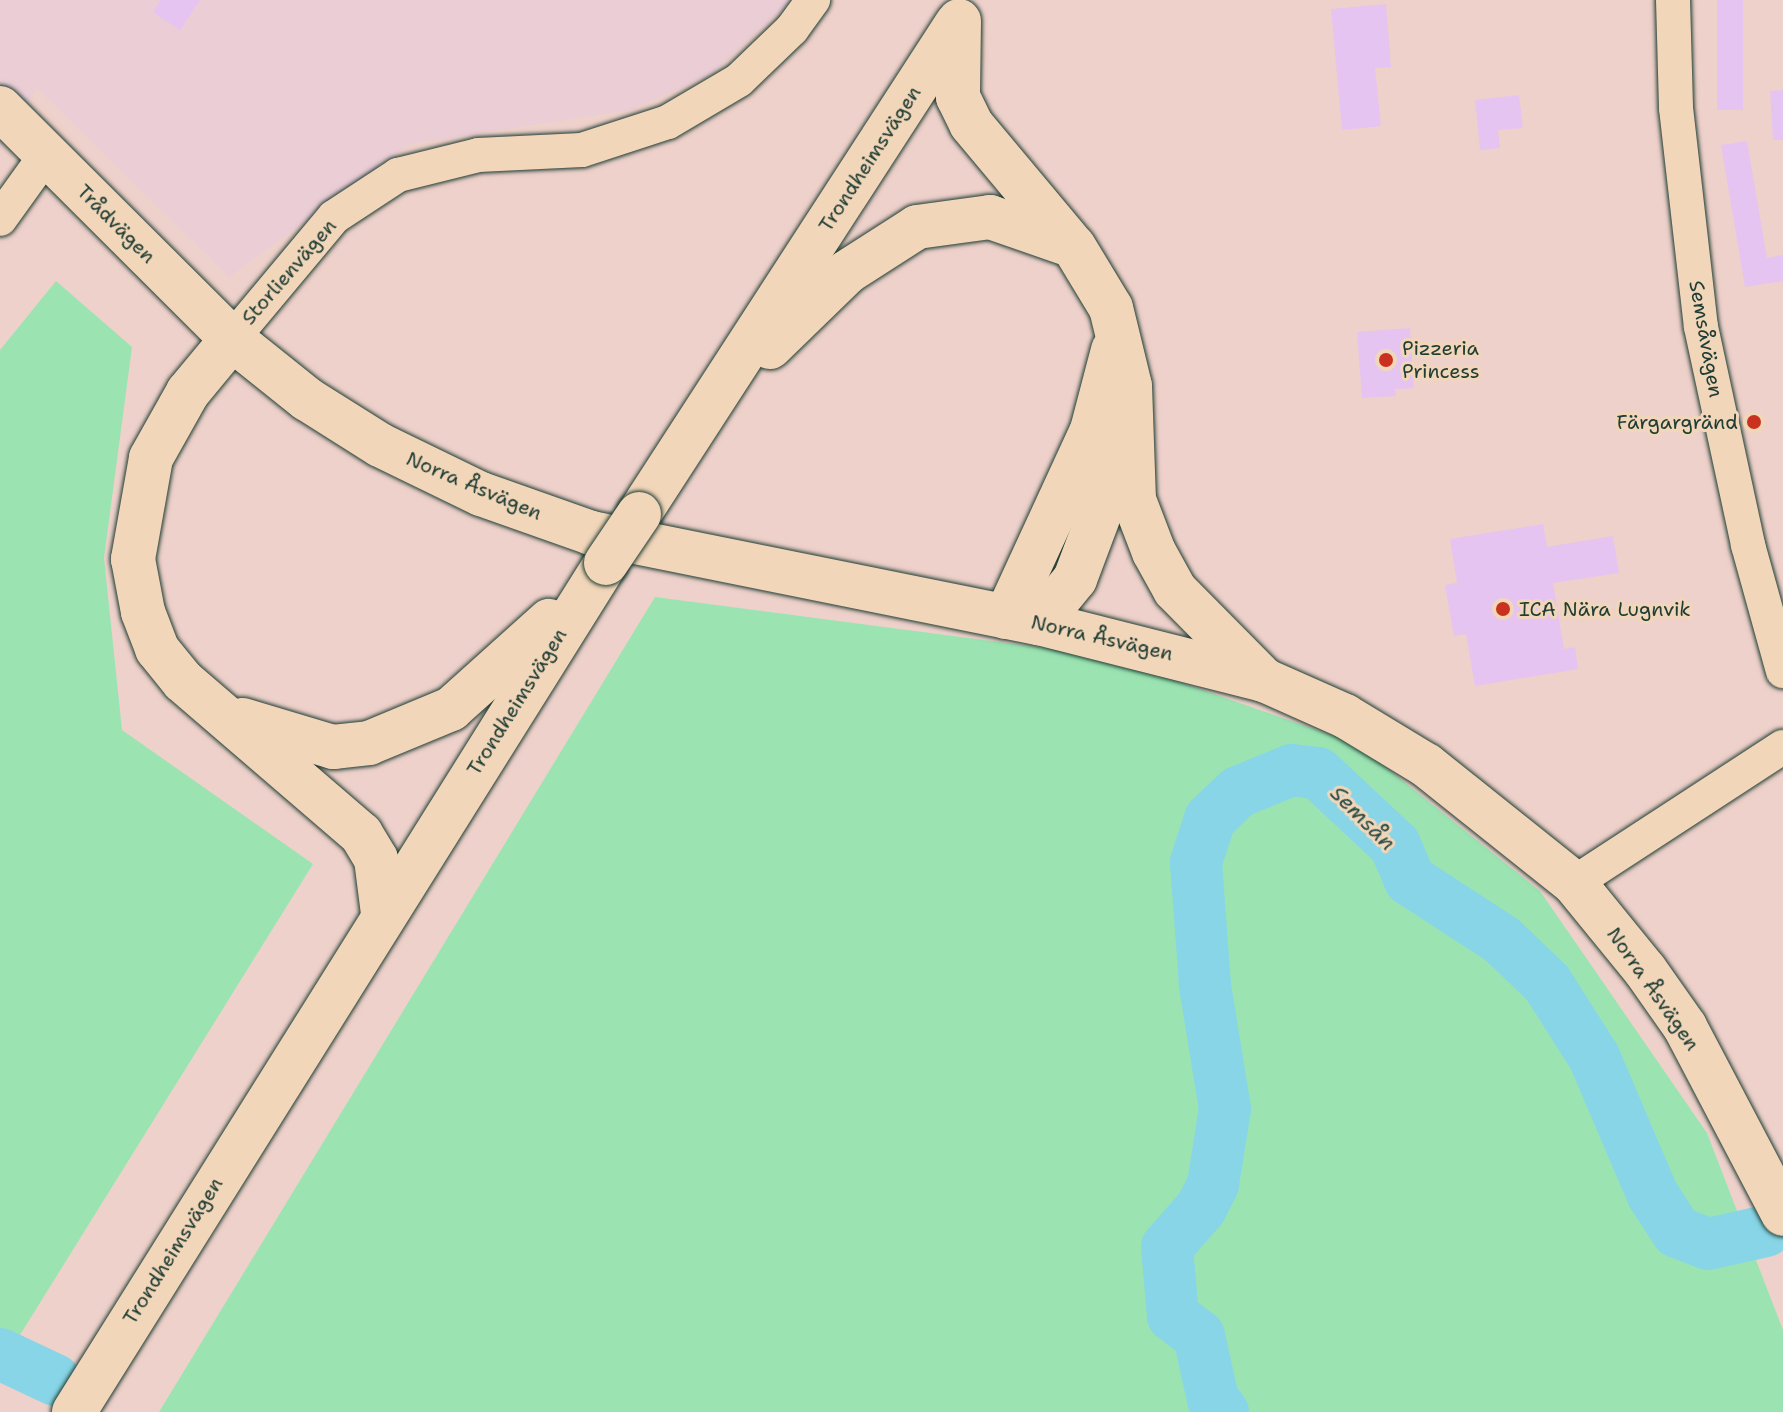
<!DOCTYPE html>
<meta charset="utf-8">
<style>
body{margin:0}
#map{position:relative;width:1783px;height:1412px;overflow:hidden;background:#eed1ca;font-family:"Shantell Sans",sans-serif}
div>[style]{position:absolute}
.built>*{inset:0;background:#ebcdd6}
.green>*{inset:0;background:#9be4b2}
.river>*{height:52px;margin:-26px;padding:0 26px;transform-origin:26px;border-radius:26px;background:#88d5e7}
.building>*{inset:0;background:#e5c4f1;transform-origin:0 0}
.roads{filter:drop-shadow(0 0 2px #1f3d34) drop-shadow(0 0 2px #1f3d34)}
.minor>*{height:34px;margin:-17px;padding:0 17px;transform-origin:17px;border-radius:17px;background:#f2d6b9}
.tertiary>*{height:44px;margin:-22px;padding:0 22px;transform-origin:22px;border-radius:22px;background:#f2d6b9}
.secondary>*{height:44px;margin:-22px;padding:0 22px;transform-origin:22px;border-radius:22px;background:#f2d6b9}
.bridges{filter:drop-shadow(0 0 2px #1f3d34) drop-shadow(0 0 2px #1f3d34)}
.secondary-bridge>*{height:44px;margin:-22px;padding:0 22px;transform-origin:22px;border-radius:22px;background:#f2d6b9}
.dots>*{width:22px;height:22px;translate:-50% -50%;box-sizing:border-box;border:4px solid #f2d6b9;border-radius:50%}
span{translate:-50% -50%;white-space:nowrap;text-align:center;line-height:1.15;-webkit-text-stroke:6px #f2d6b9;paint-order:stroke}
.street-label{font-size:20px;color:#1f3d34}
.poi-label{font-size:20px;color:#1f3d34}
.left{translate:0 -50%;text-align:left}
.right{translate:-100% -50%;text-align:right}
.water-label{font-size:22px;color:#2a4c46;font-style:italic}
</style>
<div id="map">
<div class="built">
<div style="clip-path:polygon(0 0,792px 0,710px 75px,630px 110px,410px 144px,229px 277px,37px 88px,0 150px)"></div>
</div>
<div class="green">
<div style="clip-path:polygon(56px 281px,132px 347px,104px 558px,122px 730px,313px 864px,0 1367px,0 350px)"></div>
<div style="clip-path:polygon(655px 597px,1105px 656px,1357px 744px,1540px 891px,1707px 1133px,1783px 1330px,1783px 1412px,159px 1412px)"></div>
</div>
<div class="river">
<div style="left:0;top:1354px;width:61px;rotate:25.3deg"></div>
<div style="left:1223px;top:1412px;width:16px;rotate:-128deg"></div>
<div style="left:1213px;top:1399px;width:65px;rotate:-102.5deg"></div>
<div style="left:1199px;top:1336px;width:33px;rotate:-142deg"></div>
<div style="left:1173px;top:1316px;width:69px;rotate:-95deg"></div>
<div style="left:1167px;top:1247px;width:52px;rotate:-48.9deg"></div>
<div style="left:1201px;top:1208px;width:27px;rotate:-63deg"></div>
<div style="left:1213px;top:1184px;width:76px;rotate:-80.9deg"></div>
<div style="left:1225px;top:1109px;width:126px;rotate:-99.2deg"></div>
<div style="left:1205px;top:985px;width:123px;rotate:-94.2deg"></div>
<div style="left:1196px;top:862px;width:45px;rotate:-72deg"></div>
<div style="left:1210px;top:819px;width:39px;rotate:-44deg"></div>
<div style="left:1238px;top:792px;width:58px;rotate:-22.2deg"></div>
<div style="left:1292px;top:770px;width:26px;rotate:7deg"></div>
<div style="left:1318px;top:773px;width:105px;rotate:43.1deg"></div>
<div style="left:1395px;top:845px;width:38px;rotate:67deg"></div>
<div style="left:1410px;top:880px;width:110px;rotate:33.1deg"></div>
<div style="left:1502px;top:940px;width:62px;rotate:43.7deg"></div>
<div style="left:1547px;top:983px;width:88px;rotate:57.6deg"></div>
<div style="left:1594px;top:1057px;width:150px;rotate:66.9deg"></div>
<div style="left:1653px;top:1195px;width:44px;rotate:57deg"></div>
<div style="left:1677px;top:1232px;width:33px;rotate:21deg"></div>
<div style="left:1708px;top:1244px;width:59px;rotate:-12.6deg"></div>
</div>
<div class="building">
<div style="clip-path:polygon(161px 0,200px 0,180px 30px,153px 12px)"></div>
<div style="left:1717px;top:0;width:26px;height:110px"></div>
<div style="clip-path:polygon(1386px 4px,1391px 67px,1375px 68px,1381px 126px,1342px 130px,1331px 9px)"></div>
<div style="clip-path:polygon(1783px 90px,1783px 140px,1773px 140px,1770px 91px)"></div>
<div style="clip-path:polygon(1519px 95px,1523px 128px,1498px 130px,1500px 148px,1480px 150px,1475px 100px)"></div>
<div style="clip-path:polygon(1747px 141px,1767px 258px,1783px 255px,1783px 281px,1745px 287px,1721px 145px)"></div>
<div style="clip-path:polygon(1410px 328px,1414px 388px,1395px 389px,1396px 396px,1362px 398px,1357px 332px)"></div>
<div style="clip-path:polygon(1543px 524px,1547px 547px,1613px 536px,1619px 573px,1553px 583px,1564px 649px,1575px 647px,1578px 669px,1475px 686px,1466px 634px,1454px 636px,1445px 585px,1457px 583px,1450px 539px)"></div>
</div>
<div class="roads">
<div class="minor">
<div style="left:1673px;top:0;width:108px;rotate:88.4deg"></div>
<div style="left:1676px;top:108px;width:220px;rotate:83.5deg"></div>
<div style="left:1701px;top:327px;width:223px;rotate:77.8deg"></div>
<div style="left:1748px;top:545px;width:131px;rotate:74.5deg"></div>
<div style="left:0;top:219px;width:79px;rotate:-54.3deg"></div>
<div style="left:232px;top:339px;width:159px;rotate:-50.1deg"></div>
<div style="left:334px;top:217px;width:77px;rotate:-33.3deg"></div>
<div style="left:398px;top:175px;width:82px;rotate:-14deg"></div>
<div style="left:478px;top:155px;width:104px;rotate:-2.8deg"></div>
<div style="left:582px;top:150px;width:90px;rotate:-18deg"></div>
<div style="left:668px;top:122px;width:82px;rotate:-30.6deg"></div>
<div style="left:739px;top:80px;width:74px;rotate:-43.9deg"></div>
<div style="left:792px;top:29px;width:36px;rotate:-54deg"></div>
<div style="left:1574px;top:883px;width:249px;rotate:-33.1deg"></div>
</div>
<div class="tertiary">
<div style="left:0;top:108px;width:327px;rotate:44.9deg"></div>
<div style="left:232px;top:339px;width:96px;rotate:38.7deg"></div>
<div style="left:307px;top:399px;width:86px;rotate:32.2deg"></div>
<div style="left:380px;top:445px;width:112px;rotate:25.9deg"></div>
<div style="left:481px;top:494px;width:117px;rotate:19.5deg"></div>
<div style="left:591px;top:533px;width:457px;rotate:11.4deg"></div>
<div style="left:1039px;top:623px;width:232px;rotate:14.2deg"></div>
<div style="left:1264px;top:680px;width:89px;rotate:24deg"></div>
<div style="left:1345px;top:716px;width:95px;rotate:31.2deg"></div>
<div style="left:1426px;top:765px;width:189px;rotate:38.6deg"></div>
<div style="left:1574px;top:883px;width:112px;rotate:50.8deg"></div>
<div style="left:1645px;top:970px;width:70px;rotate:54.9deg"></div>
<div style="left:1685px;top:1027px;width:211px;rotate:62.3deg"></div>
</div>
<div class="secondary">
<div style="left:959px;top:21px;width:76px;rotate:90.8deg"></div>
<div style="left:958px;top:97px;width:30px;rotate:64deg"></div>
<div style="left:971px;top:124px;width:160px;rotate:50.1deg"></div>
<div style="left:1074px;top:247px;width:71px;rotate:58.8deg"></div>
<div style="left:1111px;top:308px;width:80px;rotate:76.3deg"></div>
<div style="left:1130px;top:386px;width:114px;rotate:88deg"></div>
<div style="left:1134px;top:500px;width:56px;rotate:69deg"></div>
<div style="left:1154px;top:552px;width:43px;rotate:61.1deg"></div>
<div style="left:1175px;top:590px;width:127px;rotate:45.3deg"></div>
<div style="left:232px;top:339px;width:69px;rotate:129.7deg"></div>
<div style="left:188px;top:392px;width:76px;rotate:119.3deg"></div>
<div style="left:151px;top:458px;width:103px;rotate:100.1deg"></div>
<div style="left:133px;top:559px;width:54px;rotate:79.3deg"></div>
<div style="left:143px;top:612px;width:40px;rotate:69deg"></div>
<div style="left:157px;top:649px;width:41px;rotate:50.9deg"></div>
<div style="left:183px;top:681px;width:235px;rotate:40.7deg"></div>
<div style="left:361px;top:834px;width:29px;rotate:59deg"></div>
<div style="left:376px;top:859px;width:55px;rotate:82.7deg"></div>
<div style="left:770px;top:347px;width:107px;rotate:-44.2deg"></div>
<div style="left:847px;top:272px;width:83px;rotate:-32.7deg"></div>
<div style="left:917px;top:227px;width:74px;rotate:-7.8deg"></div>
<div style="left:990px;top:217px;width:83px;rotate:19.1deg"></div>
<div style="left:639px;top:514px;width:583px;rotate:-57.05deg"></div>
<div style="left:1006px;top:617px;width:206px;rotate:-65.3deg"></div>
<div style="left:1092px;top:430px;width:83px;rotate:-75.3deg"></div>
<div style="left:1039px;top:623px;width:57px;rotate:-50.7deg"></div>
<div style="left:1075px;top:579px;width:137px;rotate:-69.4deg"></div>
<div style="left:243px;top:720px;width:94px;rotate:16.7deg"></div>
<div style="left:333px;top:747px;width:36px;rotate:-6deg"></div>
<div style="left:369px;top:743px;width:89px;rotate:-22.5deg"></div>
<div style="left:451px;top:709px;width:132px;rotate:-41.9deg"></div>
<div style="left:74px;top:1412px;width:1002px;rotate:-57.93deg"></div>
</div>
</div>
<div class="bridges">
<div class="secondary-bridge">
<div style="left:606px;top:563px;width:59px;rotate:-56deg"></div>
</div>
</div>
<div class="dots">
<div style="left:1386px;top:360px;background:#c8321e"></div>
<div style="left:1754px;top:422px;background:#c8321e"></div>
<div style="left:1503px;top:609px;background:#c8321e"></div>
</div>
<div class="street-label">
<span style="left:870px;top:159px;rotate:-57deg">Trondheimsvägen</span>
<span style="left:116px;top:224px;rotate:45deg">Trådvägen</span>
<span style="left:289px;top:272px;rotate:-49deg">Storlienvägen</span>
<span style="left:1706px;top:339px;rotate:80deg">Semsåvägen</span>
<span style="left:474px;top:486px;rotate:23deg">Norra Åsvägen</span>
<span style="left:1102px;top:638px;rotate:13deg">Norra Åsvägen</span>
<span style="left:517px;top:702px;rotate:-58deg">Trondheimsvägen</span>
<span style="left:1653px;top:989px;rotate:55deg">Norra Åsvägen</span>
<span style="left:173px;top:1251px;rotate:-58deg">Trondheimsvägen</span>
</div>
<div class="poi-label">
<span class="left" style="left:1402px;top:360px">Pizzeria<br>Princess</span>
<span class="right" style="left:1738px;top:422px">Färgargränd</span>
<span class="left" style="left:1519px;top:609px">ICA Nära Lugnvik</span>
</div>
<div class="water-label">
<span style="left:1363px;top:818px;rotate:45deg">Semsån</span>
</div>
</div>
